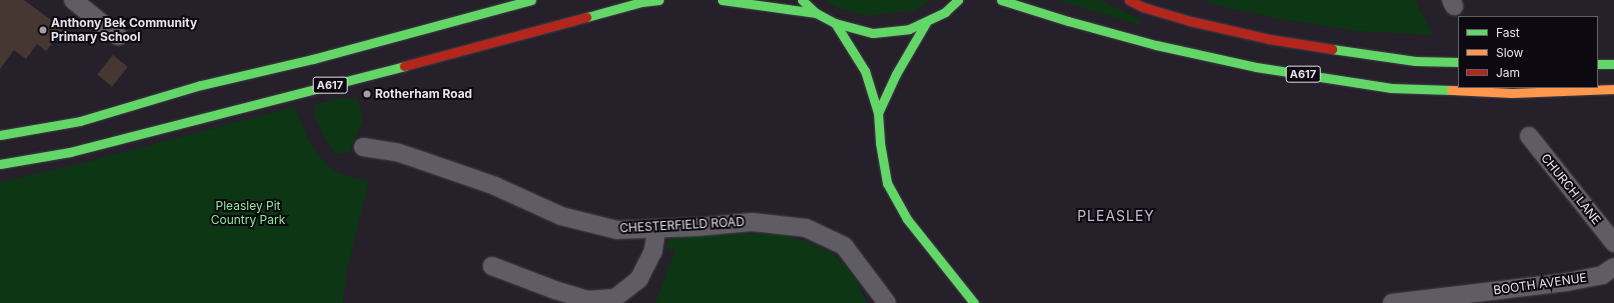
<!DOCTYPE html>
<style>
body{margin:0}
#map{position:relative;width:1614px;height:303px;overflow:hidden;background:#25202a;font-family:Inter,sans-serif}
div>[style]{position:absolute}
.green>*{inset:0;background:#0d3614}
.building>*{inset:0;background:#463733;transform-origin:0 0}
.roads{filter:drop-shadow(0 0 1px #423e46) drop-shadow(0 0 1px #423e46)}
.street>*{height:18px;margin:-9px;padding:0 9px;transform-origin:9px;border-radius:9px;background:#605c64}
.fast>*{height:9px;margin:-4.5px;padding:0 4.5px;transform-origin:4.5px;border-radius:4.5px;background:#63d668}
.slow>*{height:9px;margin:-4.5px;padding:0 4.5px;transform-origin:4.5px;border-radius:4.5px;background:#ff974d}
.jam>*{height:9px;margin:-4.5px;padding:0 4.5px;transform-origin:4.5px;border-radius:4.5px;background:#b3261e}
.dots>*{width:11px;height:11px;translate:-50% -50%;box-sizing:border-box;border:2px solid #0c0910;border-radius:50%}
span{translate:-50% -50%;white-space:nowrap;text-align:center;line-height:1.15;-webkit-text-stroke:4px #0c0910;paint-order:stroke}
.shield-label span{padding:1px 3px;background:#0c0910;border:1px solid;border-radius:3px;-webkit-text-stroke-width:0}
.shield-label{font-size:11px;color:#e8e2ed;font-weight:700}
.poi-label{font-size:12px;color:#e8e2ed;font-weight:700}
.left{translate:0 -50%;text-align:left}
.street-label{font-size:12px;color:#e8e2ed}
.park-label{font-size:12px;color:#91e894}
.quarter-label{font-size:14px;color:#c6bbd1;letter-spacing:1px}
.legend{position:absolute;left:1458px;top:16px;width:140px;height:72px;box-sizing:border-box;background:#0c0910;border:1px solid #646068;margin:0;padding:5px 7px;list-style:none;font-size:12px;color:#e8e2ed}
.legend li{display:flex;align-items:center;gap:8px;height:20px}
.legend b{width:20px;border:1px solid #646068}
</style>
<div id="map">
<div class="green">
<div style="clip-path:polygon(826px 0,931px 0,915px 10px,867px 16px,835px 7px)"></div>
<div style="clip-path:polygon(1058px 0,1100px 0,1141px 20px,1139px 25px)"></div>
<div style="clip-path:polygon(1202px 0,1415px 0,1433px 35px,1355px 31px,1275px 18px,1228px 8px)"></div>
<div style="clip-path:polygon(338px 98px,358px 99px,363px 120px,350px 152px,334px 154px,315px 118px,315px 105px)"></div>
<div style="clip-path:polygon(294px 107px,310px 143px,326px 164px,340px 174px,369px 181px,347px 269px,343px 303px,0 303px,0 182px,79px 164px)"></div>
<div style="clip-path:polygon(676px 234px,777px 234px,806px 241px,834px 254px,852px 273px,867px 303px,655px 303px,675px 251px,665px 248px,670px 238px)"></div>
</div>
<div class="building">
<div style="clip-path:polygon(0 0,24px 0,63px 29px,46px 51px,37px 44px,26px 59px,14px 50px,0 69px)"></div>
<div style="left:113px;top:55px;width:19px;height:25px;rotate:39deg"></div>
</div>
<div class="roads">
<div class="street">
<div style="left:73px;top:0;width:58px;rotate:38.7deg"></div>
<div style="left:1451px;top:0;width:7px;rotate:63deg"></div>
<div style="left:1529px;top:136px;width:137px;rotate:51.5deg"></div>
<div style="left:363px;top:147px;width:36px;rotate:9deg"></div>
<div style="left:399px;top:153px;width:25px;rotate:18deg"></div>
<div style="left:423px;top:161px;width:76px;rotate:19.1deg"></div>
<div style="left:495px;top:186px;width:72px;rotate:24.4deg"></div>
<div style="left:561px;top:216px;width:58px;rotate:14deg"></div>
<div style="left:617px;top:230px;width:80px;rotate:-2.1deg"></div>
<div style="left:697px;top:227px;width:55px;rotate:-5.2deg"></div>
<div style="left:752px;top:222px;width:54px;rotate:6.3deg"></div>
<div style="left:806px;top:228px;width:42px;rotate:25.3deg"></div>
<div style="left:844px;top:246px;width:71px;rotate:53deg"></div>
<div style="left:492px;top:266px;width:67px;rotate:20.9deg"></div>
<div style="left:555px;top:290px;width:34px;rotate:17deg"></div>
<div style="left:587px;top:300px;width:28px;rotate:-4deg"></div>
<div style="left:615px;top:298px;width:31px;rotate:-38deg"></div>
<div style="left:639px;top:279px;width:30px;rotate:-63deg"></div>
<div style="left:653px;top:252px;width:24px;rotate:-81deg"></div>
<div style="left:1392px;top:303px;width:176px;rotate:-6.8deg"></div>
<div style="left:1567px;top:282px;width:36px;rotate:-11deg"></div>
<div style="left:1602px;top:275px;width:14px;rotate:-34deg"></div>
</div>
<div class="fast">
<div style="left:722px;top:0;width:95px;rotate:7.9deg"></div>
<div style="left:802px;top:0;width:19px;rotate:43deg"></div>
<div style="left:816px;top:13px;width:21px;rotate:28deg"></div>
<div style="left:835px;top:23px;width:39px;rotate:15deg"></div>
<div style="left:873px;top:33px;width:36px;rotate:-6deg"></div>
<div style="left:909px;top:29px;width:40px;rotate:-25deg"></div>
<div style="left:945px;top:12px;width:18px;rotate:-43deg"></div>
<div style="left:1001px;top:0;width:70px;rotate:17.4deg"></div>
<div style="left:1068px;top:21px;width:91px;rotate:15.3deg"></div>
<div style="left:1156px;top:45px;width:102px;rotate:12.4deg"></div>
<div style="left:1256px;top:67px;width:137px;rotate:8.8deg"></div>
<div style="left:1391px;top:88px;width:60px;rotate:1.9deg"></div>
<div style="left:587px;top:17px;width:57px;rotate:-15.3deg"></div>
<div style="left:642px;top:2px;width:17px;rotate:-7deg"></div>
<div style="left:835px;top:23px;width:57px;rotate:58deg"></div>
<div style="left:865px;top:71px;width:44px;rotate:72.8deg"></div>
<div style="left:878px;top:113px;width:30px;rotate:86deg"></div>
<div style="left:880px;top:143px;width:41px;rotate:80.1deg"></div>
<div style="left:887px;top:183px;width:41px;rotate:60.9deg"></div>
<div style="left:907px;top:219px;width:107px;rotate:51.4deg"></div>
<div style="left:1332px;top:49px;width:84px;rotate:8.2deg"></div>
<div style="left:1415px;top:61px;width:44px;rotate:1.3deg"></div>
<div style="left:1597px;top:64px;width:17px"></div>
<div style="left:878px;top:113px;width:43px;rotate:-65.2deg"></div>
<div style="left:896px;top:74px;width:61px;rotate:-59.7deg"></div>
<div style="left:0;top:135px;width:81px;rotate:-9.9deg"></div>
<div style="left:80px;top:121px;width:126px;rotate:-16.6deg"></div>
<div style="left:201px;top:85px;width:115px;rotate:-13.1deg"></div>
<div style="left:313px;top:59px;width:226px;rotate:-15.1deg"></div>
<div style="left:0;top:164px;width:71px;rotate:-9.7deg"></div>
<div style="left:70px;top:152px;width:345px;rotate:-14.4deg"></div>
</div>
<div class="slow">
<div style="left:1451px;top:90px;width:61px;rotate:2.8deg"></div>
<div style="left:1512px;top:93px;width:102px;rotate:-2.2deg"></div>
</div>
<div class="jam">
<div style="left:1129px;top:0;width:16px;rotate:27deg"></div>
<div style="left:1143px;top:7px;width:49px;rotate:16.6deg"></div>
<div style="left:1190px;top:21px;width:81px;rotate:12.8deg"></div>
<div style="left:1269px;top:39px;width:64px;rotate:9deg"></div>
<div style="left:404px;top:66px;width:189px;rotate:-15deg"></div>
</div>
</div>
<div class="dots">
<div style="left:43px;top:30px;background:#a49ea9"></div>
<div style="left:367px;top:94px;background:#a49ea9"></div>
</div>
<div class="shield-label">
<span style="left:1303px;top:74px">A617</span>
<span style="left:330px;top:85px">A617</span>
</div>
<div class="poi-label">
<span class="left" style="left:51px;top:30px">Anthony Bek Community<br>Primary School</span>
<span class="left" style="left:375px;top:94px">Rotherham Road</span>
</div>
<div class="street-label">
<span style="left:1571px;top:189px;rotate:51deg">CHURCH LANE</span>
<span style="left:682px;top:225px;rotate:-3deg">CHESTERFIELD ROAD</span>
<span style="left:1540px;top:284px;rotate:-8deg">BOOTH AVENUE</span>
</div>
<div class="park-label">
<span style="left:248px;top:213px">Pleasley Pit<br>Country Park</span>
</div>
<div class="quarter-label">
<span style="left:1116px;top:216px">PLEASLEY</span>
</div>
<ul class="legend">
<li><b style="height:5px;background:#63d668"></b>Fast</li>
<li><b style="height:5px;background:#ff974d"></b>Slow</li>
<li><b style="height:5px;background:#b3261e"></b>Jam</li>
</ul>
</div>
